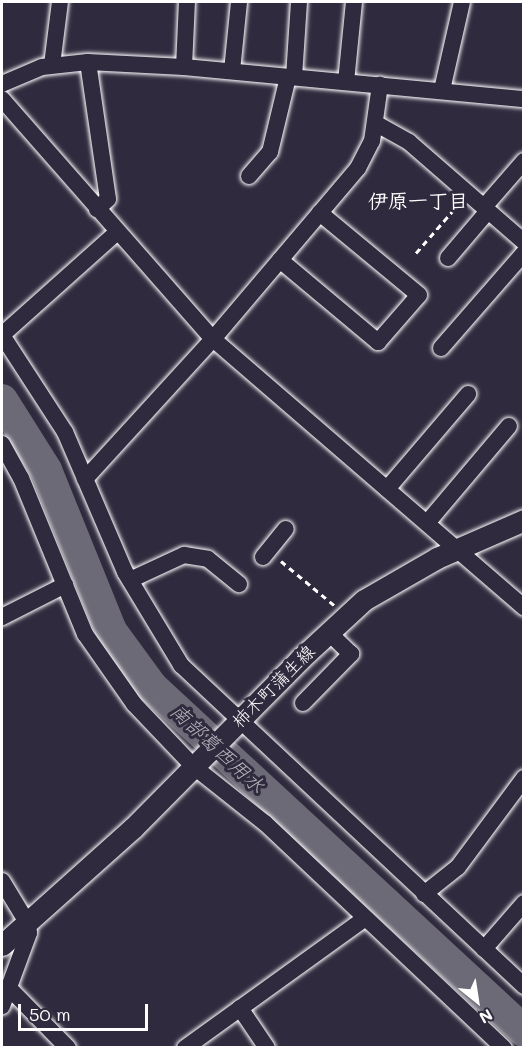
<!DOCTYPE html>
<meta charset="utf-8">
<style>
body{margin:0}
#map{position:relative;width:525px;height:1049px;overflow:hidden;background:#2f2a3d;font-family:Mali,"Klee One",sans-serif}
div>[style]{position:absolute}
.river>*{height:32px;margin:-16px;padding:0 16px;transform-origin:16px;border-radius:16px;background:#6d6a77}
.path>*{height:3px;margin-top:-1.5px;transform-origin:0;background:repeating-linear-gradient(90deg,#fff 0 6px,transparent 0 10.5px)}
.roads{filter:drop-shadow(0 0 2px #fff) drop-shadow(0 0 2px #fff)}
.minor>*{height:16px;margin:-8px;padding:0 8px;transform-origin:8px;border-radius:8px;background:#2f2a3d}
.major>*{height:21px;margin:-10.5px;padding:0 10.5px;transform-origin:10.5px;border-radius:10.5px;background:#2f2a3d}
span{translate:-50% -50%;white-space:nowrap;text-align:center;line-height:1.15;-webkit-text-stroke:6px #2f2a3d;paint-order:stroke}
.street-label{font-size:18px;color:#fff}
.neighbourhood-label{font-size:20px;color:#fff;font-weight:700}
.water-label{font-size:20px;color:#b6b4bb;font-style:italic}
.frame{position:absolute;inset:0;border:3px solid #fff;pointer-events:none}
.north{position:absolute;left:447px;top:971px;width:60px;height:60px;-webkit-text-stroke:4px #2f2a3d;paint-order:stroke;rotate:150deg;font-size:16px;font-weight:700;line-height:24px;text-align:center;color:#fff}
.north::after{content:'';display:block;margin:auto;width:21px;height:27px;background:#fff;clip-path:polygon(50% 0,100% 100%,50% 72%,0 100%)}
.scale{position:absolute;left:18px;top:1004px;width:130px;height:27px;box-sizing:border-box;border:3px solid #fff;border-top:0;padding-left:8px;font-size:18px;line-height:21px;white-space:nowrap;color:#fff;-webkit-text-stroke:4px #2f2a3d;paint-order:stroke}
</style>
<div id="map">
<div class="river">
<div style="left:2px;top:400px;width:83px;rotate:57.8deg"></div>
<div style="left:46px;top:470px;width:174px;rotate:68deg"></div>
<div style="left:111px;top:631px;width:69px;rotate:53.8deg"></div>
<div style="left:152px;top:687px;width:507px;rotate:42.76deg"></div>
</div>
<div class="path">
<div style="left:416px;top:253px;width:62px;rotate:-48.9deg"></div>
<div style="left:281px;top:561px;width:69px;rotate:39.7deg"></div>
</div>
<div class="roads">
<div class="minor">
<div style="left:88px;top:62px;width:138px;rotate:81.7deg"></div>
<div style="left:108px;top:199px;width:15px;rotate:138deg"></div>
<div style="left:52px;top:65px;width:64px;rotate:-82.8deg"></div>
<div style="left:184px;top:67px;width:65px;rotate:-87.4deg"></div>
<div style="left:232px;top:71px;width:69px;rotate:-84.2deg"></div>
<div style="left:294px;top:77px;width:75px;rotate:-86.2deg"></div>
<div style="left:346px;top:82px;width:80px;rotate:-84.3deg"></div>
<div style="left:2px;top:84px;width:43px;rotate:-23deg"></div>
<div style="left:42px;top:67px;width:46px;rotate:-6.2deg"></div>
<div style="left:88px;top:62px;width:96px;rotate:3deg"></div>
<div style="left:184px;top:67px;width:342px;rotate:5.4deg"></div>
<div style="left:442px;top:90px;width:90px;rotate:-77.2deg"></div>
<div style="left:2px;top:99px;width:320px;rotate:48.7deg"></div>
<div style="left:213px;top:339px;width:411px;rotate:40.8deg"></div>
<div style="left:375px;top:123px;width:39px;rotate:29deg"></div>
<div style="left:409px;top:142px;width:152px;rotate:41deg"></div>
<div style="left:249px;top:176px;width:32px;rotate:-49deg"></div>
<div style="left:270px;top:152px;width:77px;rotate:-76.5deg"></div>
<div style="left:484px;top:207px;width:61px;rotate:-49deg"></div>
<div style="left:448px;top:258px;width:62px;rotate:-49.6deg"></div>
<div style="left:280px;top:260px;width:128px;rotate:39.9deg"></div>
<div style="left:378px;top:342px;width:62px;rotate:-48.9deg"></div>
<div style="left:419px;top:295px;width:129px;rotate:-140.4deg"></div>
<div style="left:2px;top:335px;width:116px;rotate:57deg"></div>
<div style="left:65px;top:432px;width:152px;rotate:66.8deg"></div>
<div style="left:125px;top:572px;width:109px;rotate:58.9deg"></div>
<div style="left:181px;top:665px;width:470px;rotate:43.1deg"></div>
<div style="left:2px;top:335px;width:154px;rotate:-41.8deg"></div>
<div style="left:441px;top:348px;width:126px;rotate:-48.9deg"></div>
<div style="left:2px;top:444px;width:39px;rotate:61deg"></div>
<div style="left:21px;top:478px;width:169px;rotate:67.7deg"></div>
<div style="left:85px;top:634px;width:85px;rotate:55deg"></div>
<div style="left:134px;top:704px;width:86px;rotate:46.4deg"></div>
<div style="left:193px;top:766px;width:92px;rotate:38.4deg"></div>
<div style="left:265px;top:823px;width:328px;rotate:43.3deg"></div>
<div style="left:85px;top:479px;width:190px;rotate:-47.6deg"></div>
<div style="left:213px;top:339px;width:224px;rotate:-49.7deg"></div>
<div style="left:358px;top:168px;width:30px;rotate:-63deg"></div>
<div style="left:372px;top:141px;width:57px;rotate:-81.9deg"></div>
<div style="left:387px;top:489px;width:125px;rotate:-49.5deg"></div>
<div style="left:427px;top:523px;width:127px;rotate:-49.8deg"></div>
<div style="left:263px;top:557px;width:36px;rotate:-51deg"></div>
<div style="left:130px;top:580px;width:60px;rotate:-24.8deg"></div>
<div style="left:184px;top:555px;width:24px;rotate:9deg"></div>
<div style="left:208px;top:559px;width:40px;rotate:39deg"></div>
<div style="left:2px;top:617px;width:71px;rotate:-26.9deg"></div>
<div style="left:303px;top:703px;width:69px;rotate:-45.6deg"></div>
<div style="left:351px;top:654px;width:32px;rotate:-136deg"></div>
<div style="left:2px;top:881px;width:50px;rotate:58.8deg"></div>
<div style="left:28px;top:924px;width:9px;rotate:84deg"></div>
<div style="left:29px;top:933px;width:78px;rotate:110.3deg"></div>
<div style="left:424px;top:894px;width:43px;rotate:-38.5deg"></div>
<div style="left:458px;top:867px;width:111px;rotate:-53.4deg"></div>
<div style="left:484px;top:949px;width:61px;rotate:-49deg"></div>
<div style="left:9px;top:988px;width:84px;rotate:45.5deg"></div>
<div style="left:240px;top:1008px;width:48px;rotate:56deg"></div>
<div style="left:185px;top:1048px;width:222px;rotate:-35.8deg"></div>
</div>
<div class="major">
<div style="left:2px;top:945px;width:176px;rotate:-41.8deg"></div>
<div style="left:133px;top:828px;width:236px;rotate:-45.3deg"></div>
<div style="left:299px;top:660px;width:88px;rotate:-42.7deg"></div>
<div style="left:364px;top:600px;width:84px;rotate:-29.9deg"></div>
<div style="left:437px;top:558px;width:95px;rotate:-23.6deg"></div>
</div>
</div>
<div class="street-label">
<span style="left:273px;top:686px;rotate:-45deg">柿木町蒲生線</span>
</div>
<div class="neighbourhood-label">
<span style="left:418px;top:200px">伊原一丁目</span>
</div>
<div class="water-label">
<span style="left:218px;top:748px;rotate:43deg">南部葛西用水</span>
</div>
<div class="frame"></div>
<div class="north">N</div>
<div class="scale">50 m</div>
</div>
